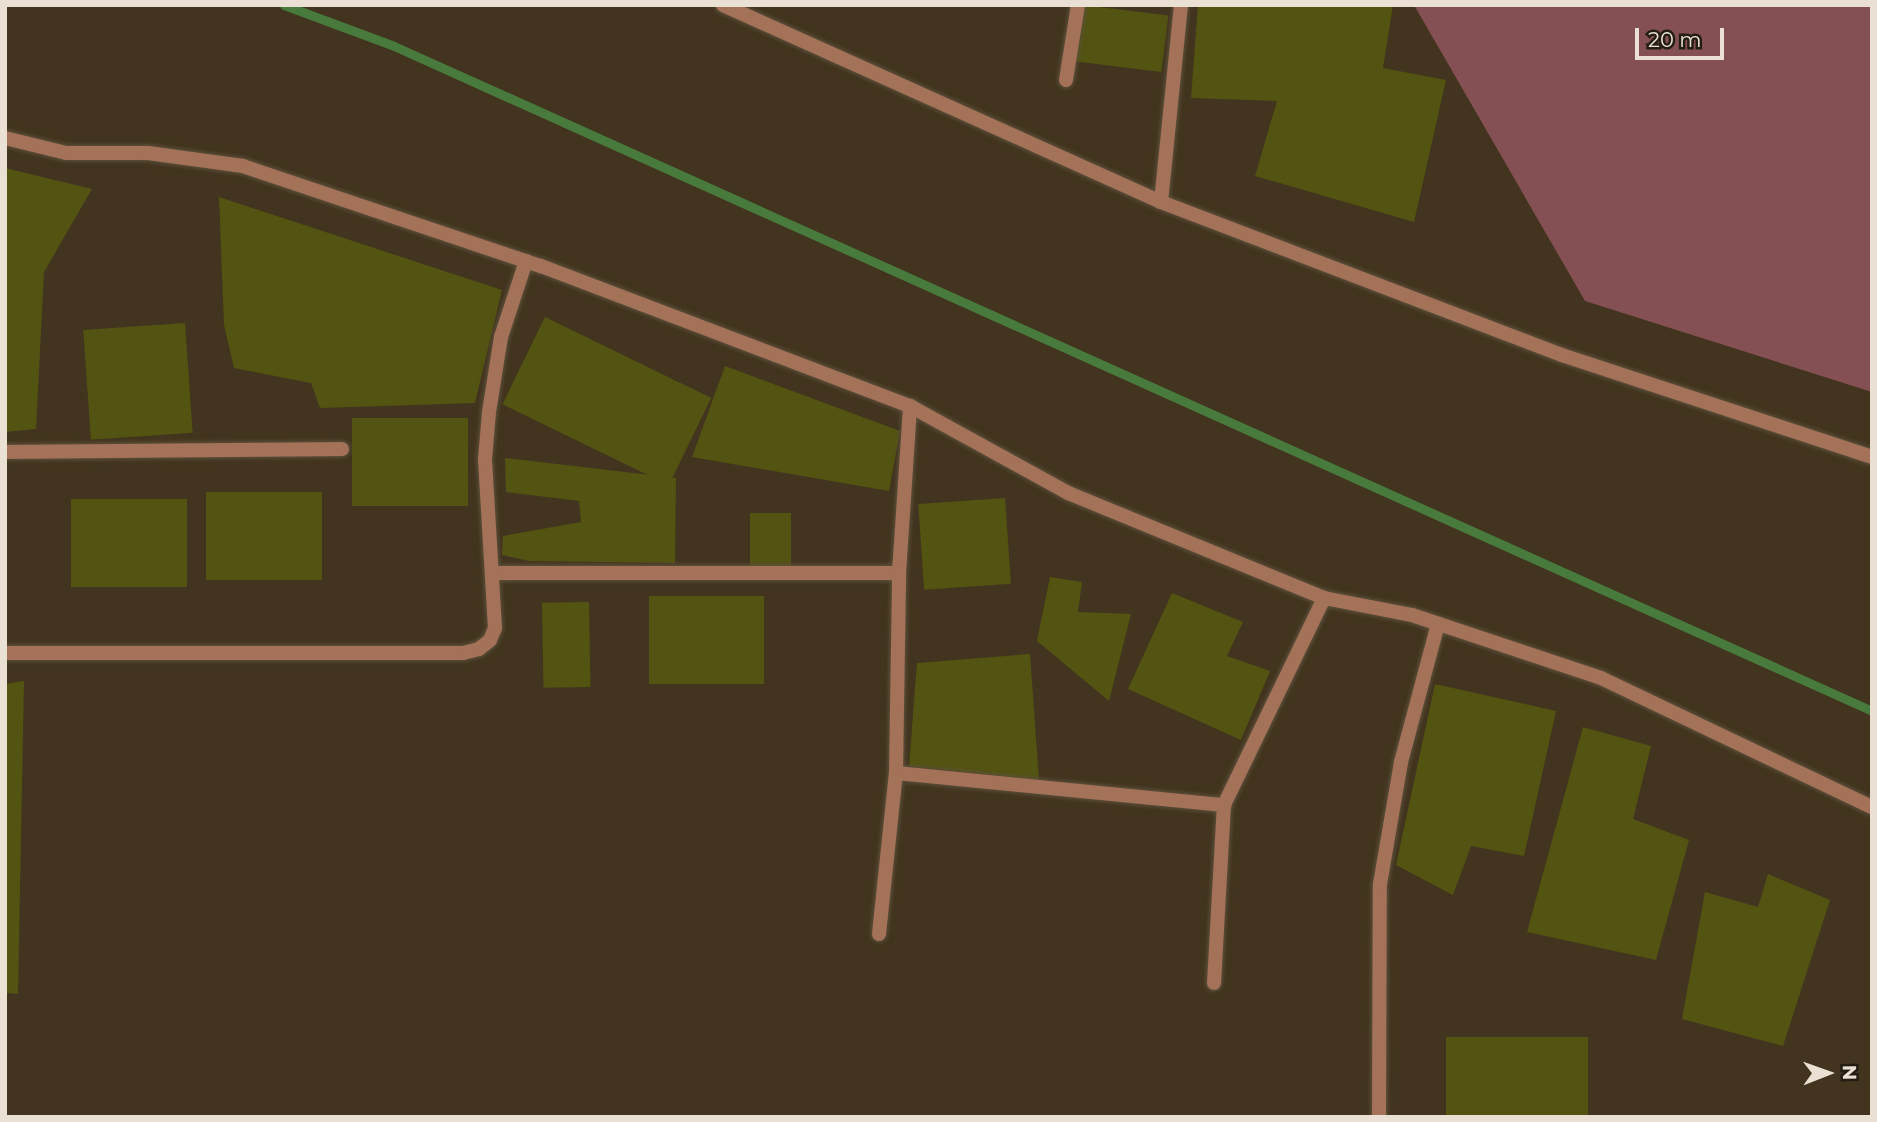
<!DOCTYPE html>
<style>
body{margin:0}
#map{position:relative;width:1877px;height:1122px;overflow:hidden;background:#42341e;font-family:Montserrat,sans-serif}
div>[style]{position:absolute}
.green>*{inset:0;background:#855054}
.stream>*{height:9px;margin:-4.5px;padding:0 4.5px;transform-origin:4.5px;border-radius:4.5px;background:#48793d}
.building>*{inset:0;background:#535312;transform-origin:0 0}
.roads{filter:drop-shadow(0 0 2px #5d503b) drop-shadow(0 0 2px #5d503b)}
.minor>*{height:14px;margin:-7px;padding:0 7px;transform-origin:7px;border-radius:7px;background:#a47159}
span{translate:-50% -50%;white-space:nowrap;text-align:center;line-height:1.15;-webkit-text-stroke:5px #231d13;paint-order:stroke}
.frame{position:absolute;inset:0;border:7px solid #eae1d4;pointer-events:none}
.north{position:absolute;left:1793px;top:1038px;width:70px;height:70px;-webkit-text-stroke:5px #231d13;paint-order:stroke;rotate:89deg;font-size:19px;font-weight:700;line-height:28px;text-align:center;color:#eae1d4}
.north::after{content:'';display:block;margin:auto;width:24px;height:32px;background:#eae1d4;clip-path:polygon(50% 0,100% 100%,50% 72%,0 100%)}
.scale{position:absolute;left:1635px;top:28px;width:89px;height:32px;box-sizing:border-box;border:4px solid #eae1d4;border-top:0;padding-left:9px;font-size:21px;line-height:24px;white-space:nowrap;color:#eae1d4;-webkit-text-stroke:5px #231d13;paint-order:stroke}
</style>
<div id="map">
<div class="green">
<div style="clip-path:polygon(1414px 5px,1872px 5px,1872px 392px,1585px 301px)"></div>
</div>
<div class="stream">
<div style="left:284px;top:5px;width:117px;rotate:20.4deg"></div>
<div style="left:394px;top:46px;width:1621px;rotate:24.22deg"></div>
</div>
<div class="building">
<div style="left:1083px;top:5px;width:86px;height:57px;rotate:7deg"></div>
<div style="clip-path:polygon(1198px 5px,1393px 5px,1383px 68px,1446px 80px,1414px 222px,1255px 176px,1277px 101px,1191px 98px)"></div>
<div style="clip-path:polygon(5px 168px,92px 189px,44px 272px,36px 429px,5px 432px)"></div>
<div style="clip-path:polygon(219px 197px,502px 290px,475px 403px,320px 408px,311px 383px,234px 368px,224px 325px)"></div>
<div style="left:545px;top:317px;width:185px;height:97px;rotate:26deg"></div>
<div style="left:185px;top:323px;width:110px;height:102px;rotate:86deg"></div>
<div style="clip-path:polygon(725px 366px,900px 431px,889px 491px,692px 457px)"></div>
<div style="left:468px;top:418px;width:88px;height:116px;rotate:90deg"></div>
<div style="clip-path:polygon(505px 458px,676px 478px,675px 563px,529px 561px,502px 555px,503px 536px,581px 522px,579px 501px,506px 492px)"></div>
<div style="left:322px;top:492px;width:88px;height:116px;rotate:90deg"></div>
<div style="left:1005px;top:498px;width:86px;height:87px;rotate:86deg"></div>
<div style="left:187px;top:499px;width:88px;height:116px;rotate:90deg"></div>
<div style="left:750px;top:513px;width:41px;height:57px"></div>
<div style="clip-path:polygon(1050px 577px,1082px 582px,1078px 612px,1131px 614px,1109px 701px,1037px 641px)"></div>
<div style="clip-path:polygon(1172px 593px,1243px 622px,1227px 656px,1270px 671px,1241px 740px,1128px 689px)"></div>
<div style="left:764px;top:596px;width:88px;height:115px;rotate:90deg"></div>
<div style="left:589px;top:602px;width:85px;height:47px;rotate:89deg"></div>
<div style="clip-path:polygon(1030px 654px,1039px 780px,909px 766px,917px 663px)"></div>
<div style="clip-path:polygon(24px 681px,18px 994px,5px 993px,5px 684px)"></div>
<div style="clip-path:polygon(1435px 684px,1556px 711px,1524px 856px,1471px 846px,1453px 895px,1396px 865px)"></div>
<div style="clip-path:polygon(1583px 727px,1651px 746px,1633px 819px,1689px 840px,1656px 960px,1527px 932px)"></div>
<div style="clip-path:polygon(1768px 874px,1830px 900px,1783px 1046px,1682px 1019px,1705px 892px,1758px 907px)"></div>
<div style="left:1446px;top:1037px;width:142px;height:80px"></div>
</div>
<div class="roads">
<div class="minor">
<div style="left:723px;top:5px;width:480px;rotate:24.2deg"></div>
<div style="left:1161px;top:202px;width:429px;rotate:20.9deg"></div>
<div style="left:1562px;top:355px;width:326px;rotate:18.2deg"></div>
<div style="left:1066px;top:80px;width:76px;rotate:-80.9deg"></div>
<div style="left:5px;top:138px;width:63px;rotate:13.8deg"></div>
<div style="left:66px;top:153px;width:82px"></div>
<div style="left:148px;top:153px;width:96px;rotate:7.8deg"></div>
<div style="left:243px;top:166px;width:314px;rotate:18.6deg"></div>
<div style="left:541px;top:266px;width:395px;rotate:20.8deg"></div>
<div style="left:910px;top:406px;width:180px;rotate:28.8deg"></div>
<div style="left:1068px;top:493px;width:277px;rotate:22.3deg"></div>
<div style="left:1324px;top:598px;width:90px;rotate:10.9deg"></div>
<div style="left:1412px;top:615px;width:199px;rotate:18.4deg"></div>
<div style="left:1601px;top:678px;width:300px;rotate:25.5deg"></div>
<div style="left:1161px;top:202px;width:198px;rotate:-84.2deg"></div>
<div style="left:5px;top:452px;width:337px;rotate:-0.5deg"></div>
<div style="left:492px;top:573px;width:407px"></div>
<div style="left:899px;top:573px;width:167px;rotate:-86.2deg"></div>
<div style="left:5px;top:653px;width:458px"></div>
<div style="left:463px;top:653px;width:16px;rotate:-14deg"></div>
<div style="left:479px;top:649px;width:14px;rotate:-39deg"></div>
<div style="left:490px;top:640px;width:13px;rotate:-67deg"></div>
<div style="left:495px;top:628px;width:169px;rotate:-93.4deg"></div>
<div style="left:485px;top:459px;width:47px;rotate:-85.1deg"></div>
<div style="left:489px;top:412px;width:76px;rotate:-80.9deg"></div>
<div style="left:501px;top:337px;width:80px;rotate:-71.8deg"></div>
<div style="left:896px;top:773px;width:330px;rotate:5.6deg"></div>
<div style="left:879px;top:934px;width:162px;rotate:-84deg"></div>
<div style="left:896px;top:773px;width:200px;rotate:-89.1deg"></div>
<div style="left:1214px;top:983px;width:178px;rotate:-86.8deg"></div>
<div style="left:1224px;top:805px;width:230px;rotate:-64.2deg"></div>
<div style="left:1379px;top:1117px;width:233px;rotate:-89.8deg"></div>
<div style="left:1380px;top:884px;width:124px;rotate:-80.2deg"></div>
<div style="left:1401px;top:762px;width:143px;rotate:-75deg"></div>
</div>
</div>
<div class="frame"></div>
<div class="north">N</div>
<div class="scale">20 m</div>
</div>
